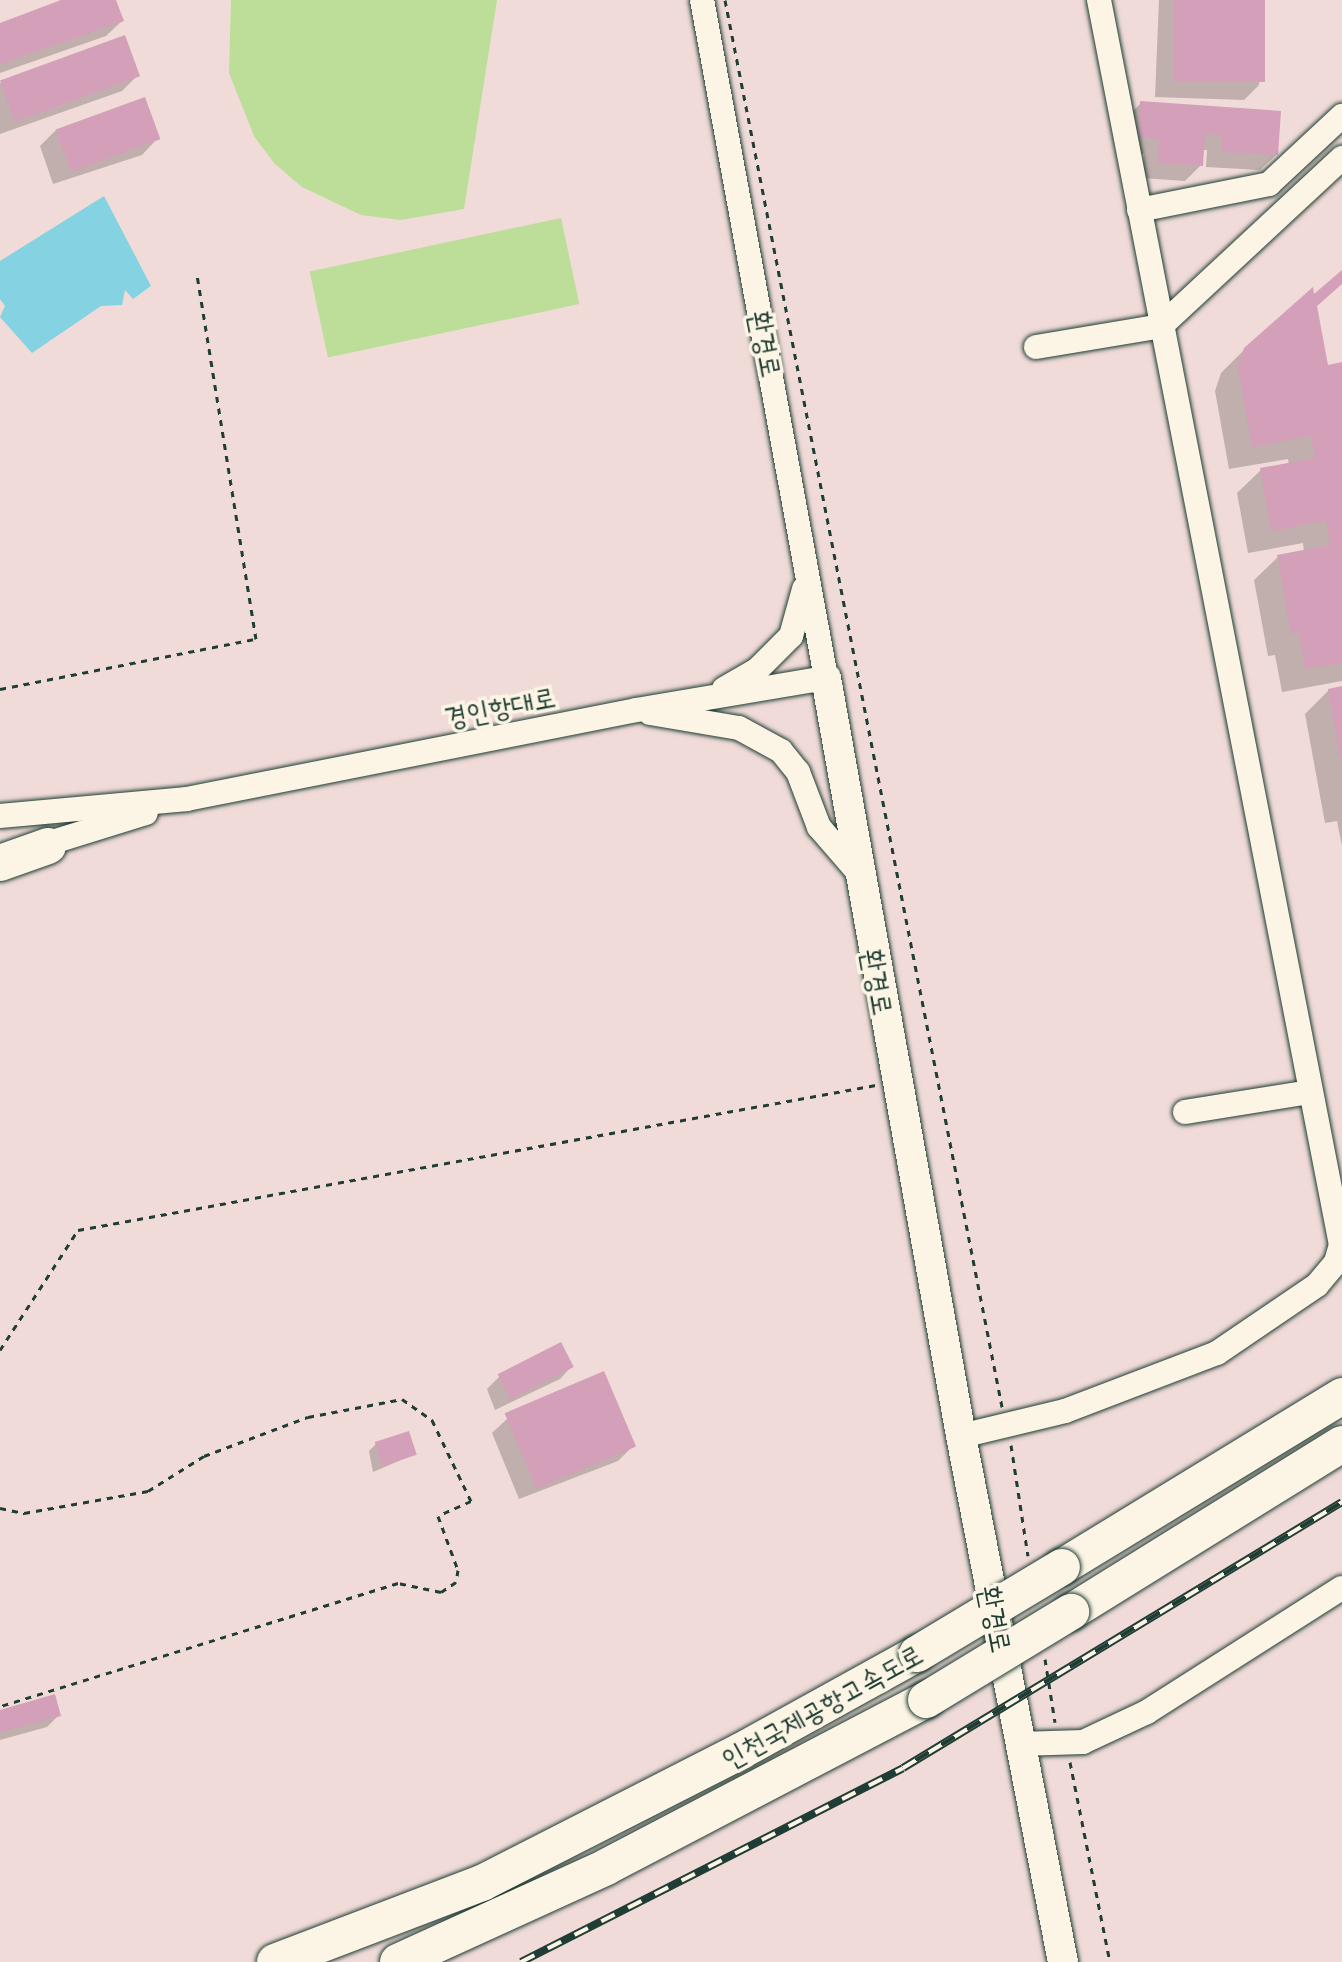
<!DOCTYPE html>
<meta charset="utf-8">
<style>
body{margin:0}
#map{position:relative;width:1342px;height:1962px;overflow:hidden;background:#f0dbd8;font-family:"Shantell Sans","Poor Story",sans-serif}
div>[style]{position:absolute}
.green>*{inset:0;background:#bcde98;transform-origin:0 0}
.water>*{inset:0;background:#84d2e2}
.shadow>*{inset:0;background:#0003}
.building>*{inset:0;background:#d49fb8;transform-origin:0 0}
.path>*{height:3px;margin-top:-1.5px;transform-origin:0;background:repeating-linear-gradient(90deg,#1f3d34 0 6px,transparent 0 12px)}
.roads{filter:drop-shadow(0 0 2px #1f3d34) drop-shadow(0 0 2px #1f3d34)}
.minor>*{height:24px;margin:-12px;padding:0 12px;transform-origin:12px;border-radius:12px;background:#fcf5e5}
.major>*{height:30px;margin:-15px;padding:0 15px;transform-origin:15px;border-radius:15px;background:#fcf5e5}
.highway>*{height:36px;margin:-18px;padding:0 18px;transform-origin:18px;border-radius:18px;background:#fcf5e5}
.rail>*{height:8px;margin-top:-4px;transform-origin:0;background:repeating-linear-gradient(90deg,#fcf5e5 0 15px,#1f3d34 0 30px);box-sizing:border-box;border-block:2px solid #1f3d34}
.bridges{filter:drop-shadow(0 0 2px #1f3d34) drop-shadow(0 0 2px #1f3d34)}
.highway-bridge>*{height:36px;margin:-18px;padding:0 18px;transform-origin:18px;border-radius:18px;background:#fcf5e5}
span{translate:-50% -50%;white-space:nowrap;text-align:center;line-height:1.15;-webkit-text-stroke:7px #fcf5e5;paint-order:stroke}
.street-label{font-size:28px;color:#1f3d34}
</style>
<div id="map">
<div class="green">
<div style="clip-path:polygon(231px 0,497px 0,464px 209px,401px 220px,361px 215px,302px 187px,274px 163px,254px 136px,229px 73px)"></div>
<div style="left:561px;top:218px;width:88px;height:257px;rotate:78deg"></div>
</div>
<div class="water">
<div style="clip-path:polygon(104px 196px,151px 286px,133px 299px,125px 290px,122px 305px,101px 306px,32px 353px,0 317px,5px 306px,0 299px,0 261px)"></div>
</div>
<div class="shadow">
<div style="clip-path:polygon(67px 0,114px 0,122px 21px,106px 36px,0 73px,0 25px)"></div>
<div style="clip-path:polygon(1159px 0,1263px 0,1259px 85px,1244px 100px,1155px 97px)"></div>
<div style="clip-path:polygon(138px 75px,122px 91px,0 134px,0 83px)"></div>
<div style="clip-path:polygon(1141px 103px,1276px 155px,1260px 170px,1206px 167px,1207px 150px,1202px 150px,1201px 165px,1185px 181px,1142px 178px,1144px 154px,1123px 152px,1125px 119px)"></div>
<div style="clip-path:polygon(56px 130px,157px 139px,142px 155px,53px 184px,40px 146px)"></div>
<div style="clip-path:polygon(1342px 272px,1342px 283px,1315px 306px,1326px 367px,1342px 364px,1342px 681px,1282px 692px,1275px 655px,1268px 656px,1254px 580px,1278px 557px,1304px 552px,1303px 543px,1248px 553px,1237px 493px,1261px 470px,1289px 465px,1288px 459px,1229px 469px,1215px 391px,1221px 373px,1245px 349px)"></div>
<div style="clip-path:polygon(1342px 688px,1342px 846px,1337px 821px,1325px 823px,1305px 714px,1329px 690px)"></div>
<div style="clip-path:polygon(571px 1367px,560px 1379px,495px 1410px,487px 1389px,499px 1377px)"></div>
<div style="clip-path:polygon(508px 1418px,634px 1445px,618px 1461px,519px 1499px,492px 1433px)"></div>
<div style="clip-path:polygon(376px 1444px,415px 1454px,373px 1472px,369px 1451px)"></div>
<div style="clip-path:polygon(0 1712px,58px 1716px,47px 1727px,0 1740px)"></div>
</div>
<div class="building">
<div style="clip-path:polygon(61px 0,116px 0,124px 21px,0 64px,0 23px)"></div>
<div style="left:1173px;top:0;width:92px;height:82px"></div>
<div style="left:125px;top:35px;width:44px;height:133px;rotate:70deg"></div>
<div style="left:145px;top:97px;width:45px;height:95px;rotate:70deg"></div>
<div style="clip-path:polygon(1140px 101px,1281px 111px,1278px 155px,1221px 152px,1222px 135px,1205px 134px,1203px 166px,1157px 163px,1159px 139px,1138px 137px)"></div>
<div style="clip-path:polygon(1342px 270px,1342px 284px,1317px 306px,1328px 365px,1342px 362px,1342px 663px,1305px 669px,1299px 633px,1291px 634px,1277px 555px,1330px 545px,1326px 521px,1271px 531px,1260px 468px,1315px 458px,1311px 436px,1252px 447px,1238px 366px,1244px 348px,1313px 287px,1314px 294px)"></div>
<div style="clip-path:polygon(1342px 686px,1342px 757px,1340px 758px,1328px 689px)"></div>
<div style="left:561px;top:1342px;width:28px;height:71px;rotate:63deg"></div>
<div style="left:604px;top:1371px;width:82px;height:108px;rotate:67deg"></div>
<div style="left:409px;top:1431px;width:25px;height:36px;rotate:72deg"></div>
<div style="clip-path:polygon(55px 1694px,61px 1716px,0 1732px,0 1710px)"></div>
</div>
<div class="path">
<div style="left:725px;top:0;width:1434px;rotate:78.86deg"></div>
<div style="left:0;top:689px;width:261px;rotate:-11.1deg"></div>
<div style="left:256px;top:639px;width:368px;rotate:-99.2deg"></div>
<div style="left:0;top:1350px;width:143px;rotate:-57deg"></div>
<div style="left:78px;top:1230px;width:811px;rotate:-10.3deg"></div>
<div style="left:1011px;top:1445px;width:112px;rotate:81.3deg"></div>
<div style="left:0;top:1508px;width:25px;rotate:12deg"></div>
<div style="left:24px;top:1513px;width:126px;rotate:-10.1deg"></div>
<div style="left:148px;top:1491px;width:66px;rotate:-32deg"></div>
<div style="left:204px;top:1456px;width:111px;rotate:-20.6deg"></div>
<div style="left:308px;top:1417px;width:96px;rotate:-10.8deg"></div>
<div style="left:402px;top:1399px;width:37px;rotate:35deg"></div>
<div style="left:432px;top:1420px;width:90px;rotate:64.3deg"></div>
<div style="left:471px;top:1501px;width:36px;rotate:156deg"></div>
<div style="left:438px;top:1516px;width:58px;rotate:69.7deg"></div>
<div style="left:458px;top:1570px;width:12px;rotate:99deg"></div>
<div style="left:456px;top:1582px;width:18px;rotate:146deg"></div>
<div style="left:441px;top:1592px;width:44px;rotate:-168.2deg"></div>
<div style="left:398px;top:1583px;width:417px;rotate:162.8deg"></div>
<div style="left:1045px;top:1659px;width:64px;rotate:81deg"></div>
<div style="left:1070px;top:1762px;width:204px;rotate:78.7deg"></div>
</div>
<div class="roads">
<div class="minor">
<div style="left:1139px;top:210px;width:133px;rotate:-11.3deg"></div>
<div style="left:1269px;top:184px;width:100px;rotate:-43deg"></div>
<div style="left:1036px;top:347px;width:127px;rotate:-9.5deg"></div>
<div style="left:1161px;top:326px;width:247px;rotate:-42.9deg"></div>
<div style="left:724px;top:689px;width:38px;rotate:-30deg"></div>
<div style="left:757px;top:670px;width:48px;rotate:-45deg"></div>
<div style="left:791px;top:636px;width:49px;rotate:-74.5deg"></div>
<div style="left:650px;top:713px;width:90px;rotate:9.6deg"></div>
<div style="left:739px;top:728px;width:48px;rotate:28.7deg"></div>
<div style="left:781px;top:751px;width:27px;rotate:51deg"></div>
<div style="left:798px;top:772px;width:59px;rotate:69.1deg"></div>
<div style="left:819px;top:827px;width:58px;rotate:49.2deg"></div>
<div style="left:0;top:816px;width:188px;rotate:-5.2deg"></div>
<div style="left:187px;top:799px;width:458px;rotate:-11.2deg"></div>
<div style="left:636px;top:710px;width:193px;rotate:-9.6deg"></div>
<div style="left:826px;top:678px;width:689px;rotate:-100.36deg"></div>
<div style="left:33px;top:848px;width:118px;rotate:-17.2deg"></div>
<div style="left:1185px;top:1112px;width:127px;rotate:-9.1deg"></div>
<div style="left:961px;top:1436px;width:107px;rotate:-13.5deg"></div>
<div style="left:1065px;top:1411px;width:163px;rotate:-20.9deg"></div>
<div style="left:1217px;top:1353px;width:121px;rotate:-34.2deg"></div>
<div style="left:1317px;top:1285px;width:30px;rotate:-50deg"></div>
<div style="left:1336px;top:1262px;width:18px;rotate:-74deg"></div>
<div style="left:1341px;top:1245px;width:1268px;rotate:-101deg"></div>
<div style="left:1020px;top:1744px;width:63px;rotate:-1.8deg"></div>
<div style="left:1083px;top:1742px;width:71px;rotate:-25.1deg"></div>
<div style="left:1147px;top:1712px;width:231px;rotate:-32.5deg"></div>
</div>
<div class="major">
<div style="left:826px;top:678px;width:770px;rotate:79.9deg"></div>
<div style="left:961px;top:1436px;width:536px;rotate:79.03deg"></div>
</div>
<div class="highway">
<div style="left:0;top:863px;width:51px;rotate:-19.5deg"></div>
<div style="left:1062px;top:1567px;width:328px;rotate:-31.4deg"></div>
<div style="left:1071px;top:1612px;width:319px;rotate:-31.8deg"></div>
<div style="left:275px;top:1962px;width:222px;rotate:-20.9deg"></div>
<div style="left:482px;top:1883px;width:291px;rotate:-27deg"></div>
<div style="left:741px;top:1751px;width:201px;rotate:-28.9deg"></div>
<div style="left:398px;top:1962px;width:229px;rotate:-24.5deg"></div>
<div style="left:606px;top:1867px;width:361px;rotate:-27.6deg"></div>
</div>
</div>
<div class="rail">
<div style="left:521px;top:1962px;width:428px;rotate:-26.9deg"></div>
<div style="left:903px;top:1768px;width:513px;rotate:-31.21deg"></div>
</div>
<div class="bridges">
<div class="highway-bridge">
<div style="left:917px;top:1654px;width:169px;rotate:-31deg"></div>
<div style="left:926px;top:1700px;width:170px;rotate:-31.3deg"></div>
</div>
</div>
<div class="street-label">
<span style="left:766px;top:344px;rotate:79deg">환경로</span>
<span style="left:500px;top:707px;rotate:-11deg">경인항대로</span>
<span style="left:878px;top:982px;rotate:80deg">환경로</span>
<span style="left:996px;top:1619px;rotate:79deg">환경로</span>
<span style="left:822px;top:1706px;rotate:-29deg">인천국제공항고속도로</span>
</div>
</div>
